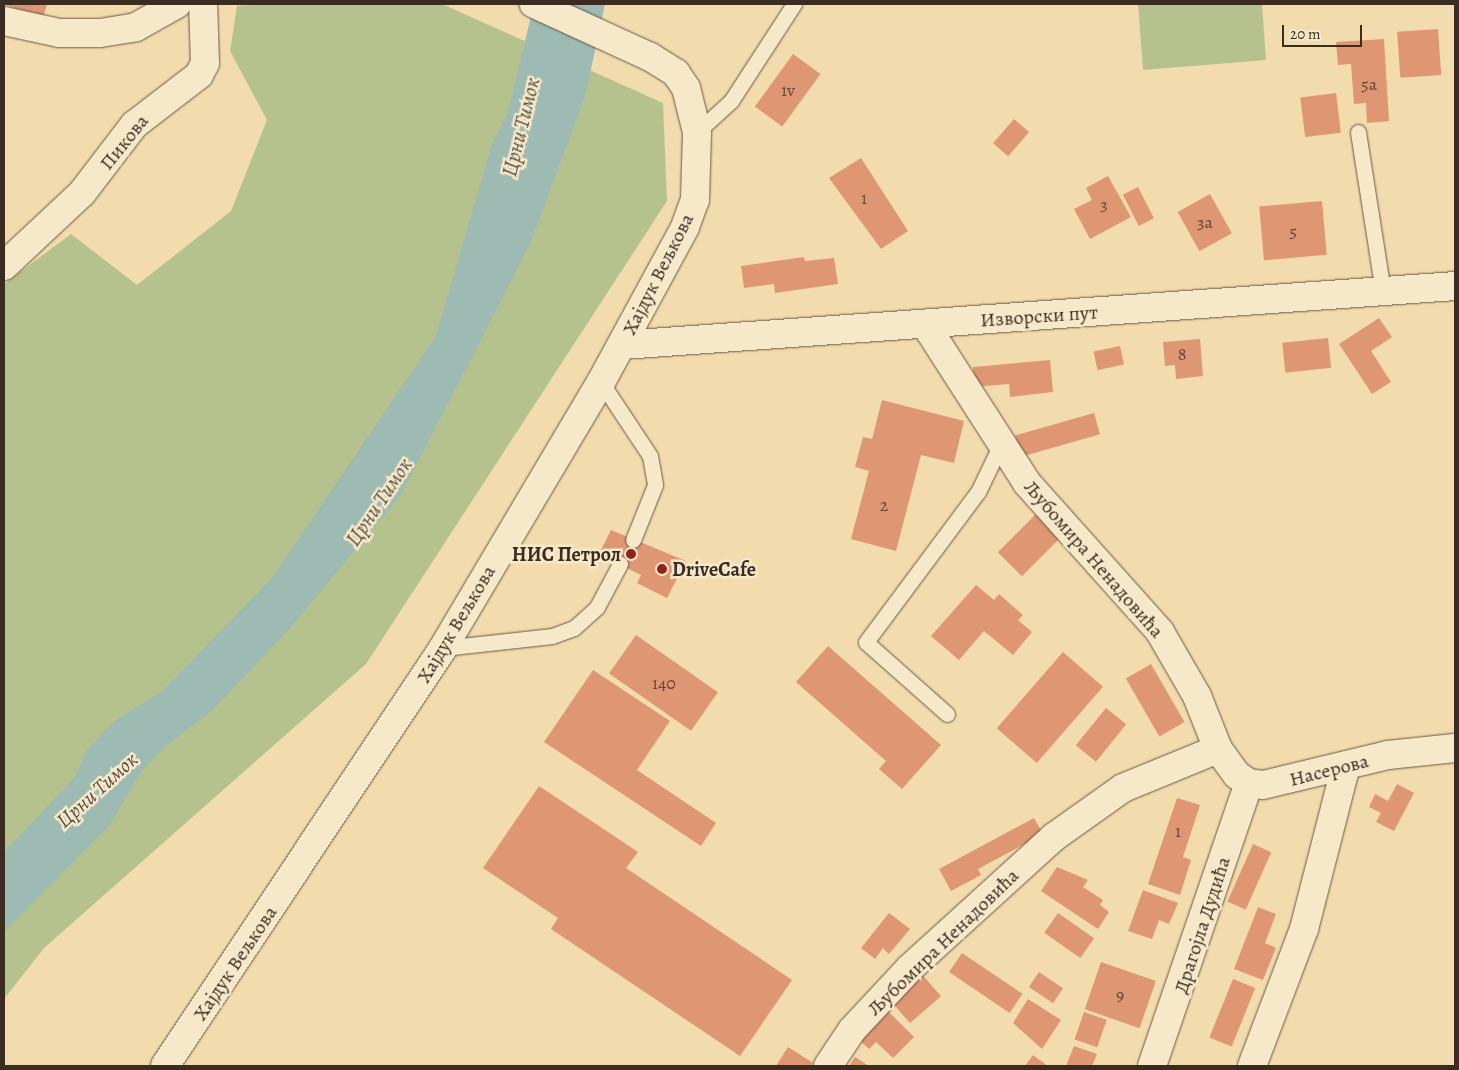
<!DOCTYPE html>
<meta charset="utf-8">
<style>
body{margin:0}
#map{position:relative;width:1459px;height:1070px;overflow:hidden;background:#f2dcae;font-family:Alegreya,serif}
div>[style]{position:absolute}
.green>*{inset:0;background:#b6c28e}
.water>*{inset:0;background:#9dbab3}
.building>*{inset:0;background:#df9673;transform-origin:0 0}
.roads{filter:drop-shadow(0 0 1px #695744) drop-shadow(0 0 1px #695744)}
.service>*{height:15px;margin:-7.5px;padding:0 7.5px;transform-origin:7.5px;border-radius:7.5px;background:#f7e8ca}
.minor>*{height:28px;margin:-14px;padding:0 14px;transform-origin:14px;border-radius:14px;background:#f7e8ca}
.tertiary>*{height:28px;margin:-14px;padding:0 14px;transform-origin:14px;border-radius:14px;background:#f7e8ca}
.dots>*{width:14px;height:14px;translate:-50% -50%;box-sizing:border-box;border:2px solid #f7e8ca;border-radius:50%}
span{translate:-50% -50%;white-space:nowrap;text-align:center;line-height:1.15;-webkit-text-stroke:5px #f7e8ca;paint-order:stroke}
.number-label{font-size:18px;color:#644636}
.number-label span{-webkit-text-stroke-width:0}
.street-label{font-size:20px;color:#3b2b21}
.poi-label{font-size:20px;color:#3b2b21;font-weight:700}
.right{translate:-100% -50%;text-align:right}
.left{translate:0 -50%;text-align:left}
.water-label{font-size:21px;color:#544f46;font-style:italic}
.frame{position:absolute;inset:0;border:5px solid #3b2b21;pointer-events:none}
.scale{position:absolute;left:1282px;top:25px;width:80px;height:22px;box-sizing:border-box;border:2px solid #3b2b21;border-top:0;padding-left:6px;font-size:15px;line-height:18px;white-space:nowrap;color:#3b2b21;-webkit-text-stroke:4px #f7e8ca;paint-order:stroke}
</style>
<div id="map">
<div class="green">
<div style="clip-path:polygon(261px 4px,442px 4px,663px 103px,667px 201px,366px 664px,44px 948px,4px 999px,4px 284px,71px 234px,137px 285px,231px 211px,267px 120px,230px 51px,237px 6px)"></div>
<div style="clip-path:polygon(1138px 4px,1262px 4px,1266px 60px,1143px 70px)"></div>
</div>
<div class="water">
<div style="clip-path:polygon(534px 4px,605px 4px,585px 97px,530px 244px,401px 495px,292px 626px,213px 710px,163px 748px,141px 772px,109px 826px,4px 932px,4px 852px,74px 778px,87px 750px,113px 722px,161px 692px,272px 578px,436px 336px,492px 144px,508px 112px)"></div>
</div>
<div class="building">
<div style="clip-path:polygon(4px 4px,47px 4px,43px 18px)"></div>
<div style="left:1438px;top:29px;width:46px;height:41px;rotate:86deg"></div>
<div style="clip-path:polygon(1384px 39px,1389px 121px,1367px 123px,1366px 103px,1354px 104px,1351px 64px,1338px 65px,1336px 42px)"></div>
<div style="left:793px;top:54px;width:34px;height:65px;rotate:36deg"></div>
<div style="left:1336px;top:93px;width:40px;height:36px;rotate:83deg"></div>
<div style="left:1014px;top:119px;width:20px;height:32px;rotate:41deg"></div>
<div style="clip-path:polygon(861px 158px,908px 231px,881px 249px,829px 178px)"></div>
<div style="clip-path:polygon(1108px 176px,1131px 217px,1090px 239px,1074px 209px,1092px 200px,1086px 188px)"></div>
<div style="left:1138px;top:187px;width:35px;height:17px;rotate:63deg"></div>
<div style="left:1210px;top:194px;width:45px;height:37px;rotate:61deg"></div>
<div style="left:1322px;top:201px;width:54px;height:63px;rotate:85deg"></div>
<div style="clip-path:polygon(804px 257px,805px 261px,834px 258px,838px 284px,775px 293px,774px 284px,744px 288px,741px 266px)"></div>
<div style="clip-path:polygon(1379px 318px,1392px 337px,1371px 351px,1391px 382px,1372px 394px,1339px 344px)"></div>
<div style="left:1328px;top:338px;width:30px;height:46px;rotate:84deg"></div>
<div style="clip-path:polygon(1200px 339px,1203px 376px,1176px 379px,1175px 365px,1165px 366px,1163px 342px)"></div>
<div style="left:1120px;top:346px;width:19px;height:27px;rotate:78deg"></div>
<div style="clip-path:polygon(1050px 360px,1053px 392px,1010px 397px,1009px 384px,974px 387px,973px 367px)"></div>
<div style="clip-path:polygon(882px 400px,964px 421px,954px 463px,921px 455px,896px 551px,851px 539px,869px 471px,855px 467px,863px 437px,872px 439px)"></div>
<div style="left:1094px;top:413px;width:22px;height:82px;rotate:74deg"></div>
<div style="left:1036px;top:514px;width:34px;height:54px;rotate:45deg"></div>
<div style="clip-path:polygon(611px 530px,686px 561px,667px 598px,637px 583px,641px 575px,599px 554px)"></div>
<div style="clip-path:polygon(976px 585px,994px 600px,999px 594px,1023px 615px,1018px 620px,1032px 632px,1013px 655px,984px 631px,959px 660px,931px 636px)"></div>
<div style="left:636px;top:635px;width:100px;height:47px;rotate:35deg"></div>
<div style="clip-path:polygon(828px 646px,941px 745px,902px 789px,879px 769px,886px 761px,796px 682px)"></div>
<div style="left:1063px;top:652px;width:53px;height:101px;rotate:41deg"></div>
<div style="left:1151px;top:664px;width:67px;height:29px;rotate:60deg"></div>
<div style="clip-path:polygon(593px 670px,670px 721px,637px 770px,716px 823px,701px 846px,544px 742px)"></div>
<div style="left:1106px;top:708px;width:26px;height:48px;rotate:39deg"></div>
<div style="clip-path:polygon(1397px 784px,1414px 793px,1394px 831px,1376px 822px,1381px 813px,1369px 807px,1375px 794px,1388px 801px)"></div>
<div style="clip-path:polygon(539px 786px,638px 852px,626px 868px,792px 980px,740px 1056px,551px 929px,558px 918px,483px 868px)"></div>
<div style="clip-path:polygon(1177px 798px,1200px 805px,1183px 857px,1191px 860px,1180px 895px,1148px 884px)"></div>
<div style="clip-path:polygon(1034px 818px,1043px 834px,978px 869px,981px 875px,951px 891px,939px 869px)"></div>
<div style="left:1253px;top:844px;width:20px;height:63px;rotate:24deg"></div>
<div style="clip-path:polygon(1057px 867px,1088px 880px,1083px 887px,1103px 900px,1100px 905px,1109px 912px,1098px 929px,1041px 891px)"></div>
<div style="clip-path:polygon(1143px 890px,1178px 903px,1169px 924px,1159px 920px,1152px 939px,1128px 931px)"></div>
<div style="clip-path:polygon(1258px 907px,1276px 914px,1265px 943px,1276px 948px,1263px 980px,1234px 969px)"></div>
<div style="clip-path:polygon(889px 913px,910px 929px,889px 954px,883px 948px,875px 959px,861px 948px)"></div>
<div style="left:1058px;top:913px;width:44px;height:24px;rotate:35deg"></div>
<div style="left:962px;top:953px;width:73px;height:23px;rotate:34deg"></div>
<div style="left:1101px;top:962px;width:58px;height:50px;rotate:19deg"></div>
<div style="left:920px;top:972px;width:32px;height:41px;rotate:49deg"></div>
<div style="left:1039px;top:972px;width:29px;height:18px;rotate:34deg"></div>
<div style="left:1233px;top:979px;width:24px;height:63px;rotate:22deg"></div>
<div style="clip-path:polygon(1028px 999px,1061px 1020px,1042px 1049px,1013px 1023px)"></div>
<div style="clip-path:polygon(885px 1008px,914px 1037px,893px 1058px,876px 1042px,869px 1049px,856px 1037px)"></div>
<div style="left:1084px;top:1012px;width:24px;height:29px;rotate:19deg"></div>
<div style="clip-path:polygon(1074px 1046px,1097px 1054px,1092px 1066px,1066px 1066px)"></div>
<div style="clip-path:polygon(788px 1047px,813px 1063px,811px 1066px,776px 1066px)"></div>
<div style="clip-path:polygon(1033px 1055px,1048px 1066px,1025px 1066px)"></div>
<div style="clip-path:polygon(855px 1057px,869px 1066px,849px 1066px)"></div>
</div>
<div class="roads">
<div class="service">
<div style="left:697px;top:132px;width:46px;rotate:-42.4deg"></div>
<div style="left:731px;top:101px;width:116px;rotate:-57deg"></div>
<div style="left:1358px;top:132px;width:161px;rotate:81.1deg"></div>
<div style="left:601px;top:382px;width:89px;rotate:56.5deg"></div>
<div style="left:650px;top:456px;width:29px;rotate:80deg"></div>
<div style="left:655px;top:485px;width:59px;rotate:111.8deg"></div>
<div style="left:443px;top:648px;width:110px;rotate:-6.3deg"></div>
<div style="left:552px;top:636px;width:23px;rotate:-20deg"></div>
<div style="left:574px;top:628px;width:31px;rotate:-42deg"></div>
<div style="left:597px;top:607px;width:49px;rotate:-61.9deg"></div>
<div style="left:947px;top:714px;width:108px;rotate:-138.4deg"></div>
<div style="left:866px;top:642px;width:187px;rotate:-53.3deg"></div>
<div style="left:978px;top:492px;width:53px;rotate:-64.4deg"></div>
</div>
<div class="minor">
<div style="left:4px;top:21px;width:56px;rotate:12.3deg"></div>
<div style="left:59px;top:33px;width:41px"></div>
<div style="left:100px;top:33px;width:36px;rotate:-9deg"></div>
<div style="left:136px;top:27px;width:47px;rotate:-29.3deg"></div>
<div style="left:4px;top:266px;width:107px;rotate:-43.1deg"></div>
<div style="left:82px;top:193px;width:86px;rotate:-52.6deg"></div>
<div style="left:134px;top:125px;width:82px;rotate:-37.6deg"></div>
<div style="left:199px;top:75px;width:13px;rotate:-63deg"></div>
<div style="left:205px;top:63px;width:59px;rotate:-91.9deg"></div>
<div style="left:925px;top:324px;width:189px;rotate:57.3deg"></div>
<div style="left:1027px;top:483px;width:200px;rotate:48.2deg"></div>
<div style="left:1160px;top:632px;width:74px;rotate:60deg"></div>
<div style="left:1197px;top:696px;width:57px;rotate:68.4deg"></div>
<div style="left:1218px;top:749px;width:32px;rotate:54deg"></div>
<div style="left:1237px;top:775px;width:14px;rotate:34deg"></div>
<div style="left:1249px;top:783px;width:14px;rotate:8deg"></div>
<div style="left:1263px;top:785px;width:129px;rotate:-13.5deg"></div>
<div style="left:1388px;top:755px;width:67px;rotate:-6deg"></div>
<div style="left:828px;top:1066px;width:43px;rotate:-56.3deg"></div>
<div style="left:852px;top:1030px;width:85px;rotate:-46.9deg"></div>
<div style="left:910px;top:968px;width:195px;rotate:-42.3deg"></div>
<div style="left:1054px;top:837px;width:85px;rotate:-35.4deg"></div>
<div style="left:1123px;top:788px;width:103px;rotate:-22.3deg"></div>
<div style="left:1152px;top:1066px;width:299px;rotate:-71.1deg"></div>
<div style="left:1252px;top:1066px;width:147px;rotate:-69.2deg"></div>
<div style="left:1304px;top:929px;width:169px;rotate:-75.6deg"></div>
</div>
<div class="tertiary">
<div style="left:622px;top:345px;width:835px;rotate:-4.05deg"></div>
<div style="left:165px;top:1066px;width:502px;rotate:-56.37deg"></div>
<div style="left:443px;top:648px;width:309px;rotate:-59.3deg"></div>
<div style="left:601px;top:382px;width:176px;rotate:-61.5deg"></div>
<div style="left:685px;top:227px;width:29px;rotate:-70deg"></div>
<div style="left:695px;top:200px;width:68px;rotate:-88.3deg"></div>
<div style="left:697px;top:132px;width:45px;rotate:-104deg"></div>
<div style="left:686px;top:88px;width:18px;rotate:-124deg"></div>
<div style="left:676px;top:73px;width:31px;rotate:-148deg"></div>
<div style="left:650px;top:57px;width:128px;rotate:-155.4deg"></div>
</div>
</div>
<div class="dots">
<div style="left:631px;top:554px;background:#8f2418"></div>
<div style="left:662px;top:569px;background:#8f2418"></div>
</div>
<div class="number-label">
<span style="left:1369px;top:84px">5a</span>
<span style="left:788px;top:90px">1v</span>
<span style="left:864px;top:198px">1</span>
<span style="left:1104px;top:204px">3</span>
<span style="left:1205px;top:222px">3a</span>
<span style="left:1293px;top:231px">5</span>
<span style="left:1182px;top:354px">8</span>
<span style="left:884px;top:505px">2</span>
<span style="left:664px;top:683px">140</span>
<span style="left:1178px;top:831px">1</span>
<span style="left:1120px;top:995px">9</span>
</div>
<div class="street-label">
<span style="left:124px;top:142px;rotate:-51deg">Пикова</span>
<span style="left:658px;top:274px;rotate:-63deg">Хајдук Вељкова</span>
<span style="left:1039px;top:316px;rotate:-4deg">Изворски пут</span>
<span style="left:1094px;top:559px;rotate:49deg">Љубомира Ненадовића</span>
<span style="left:456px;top:624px;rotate:-59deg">Хајдук Вељкова</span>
<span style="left:1329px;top:770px;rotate:-14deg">Насерова</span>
<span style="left:1202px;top:925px;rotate:-72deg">Драгојла Дудића</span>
<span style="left:943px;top:942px;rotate:-44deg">Љубомира Ненадовића</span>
<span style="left:235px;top:963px;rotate:-56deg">Хајдук Вељкова</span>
</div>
<div class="poi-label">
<span class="right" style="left:621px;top:554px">НИС Петрол</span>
<span class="left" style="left:672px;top:569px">DriveCafe</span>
</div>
<div class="water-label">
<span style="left:521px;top:127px;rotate:-76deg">Црни Тимок</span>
<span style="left:379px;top:502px;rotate:-56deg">Црни Тимок</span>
<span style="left:97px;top:790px;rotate:-42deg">Црни Тимок</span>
</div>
<div class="frame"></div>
<div class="scale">20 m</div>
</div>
